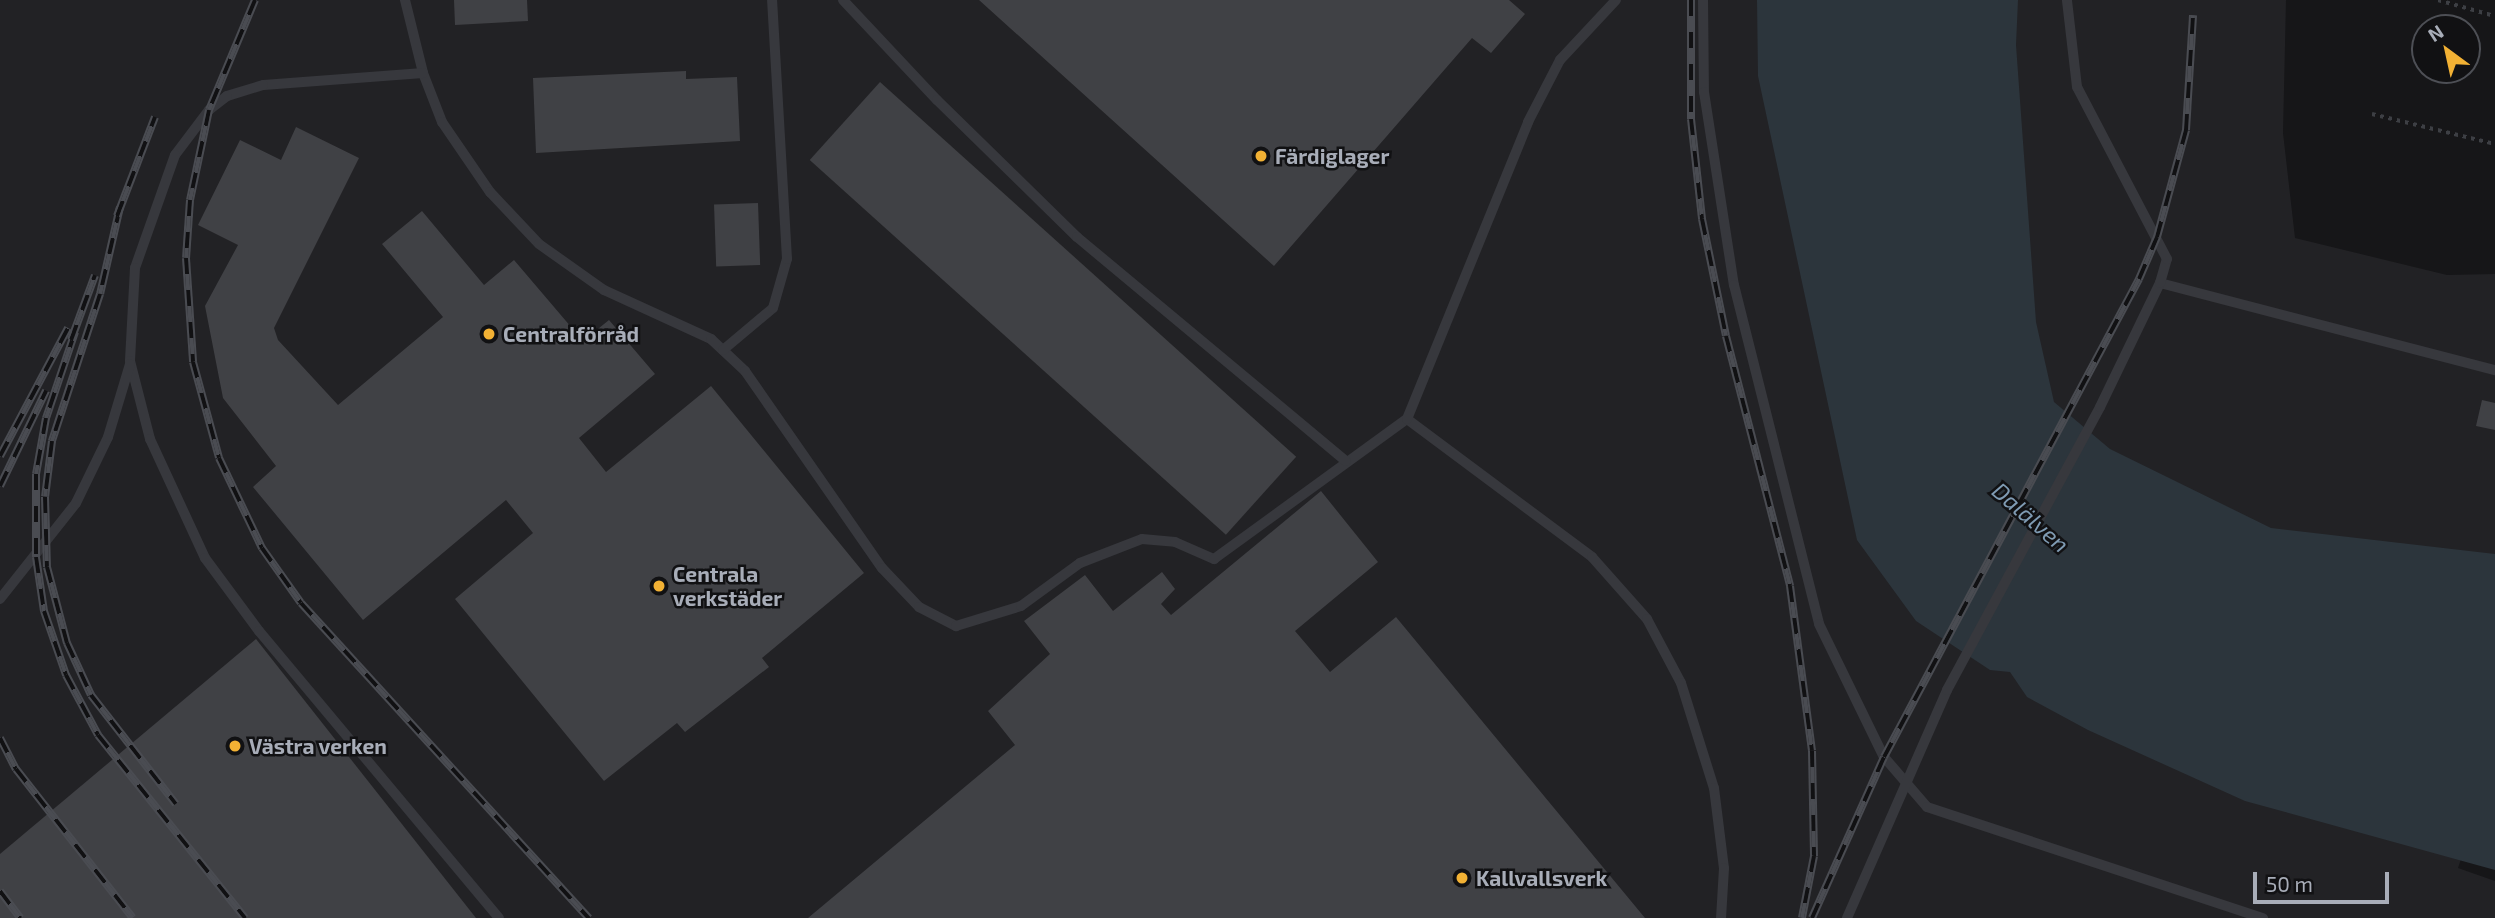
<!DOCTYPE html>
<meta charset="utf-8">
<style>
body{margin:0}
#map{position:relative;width:2495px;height:918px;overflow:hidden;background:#161618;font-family:"Exo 2",sans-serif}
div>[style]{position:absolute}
.built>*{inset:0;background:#222225}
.water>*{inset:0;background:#2c353c}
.building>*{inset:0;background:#404145;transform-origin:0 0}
.path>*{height:3.5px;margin-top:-1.75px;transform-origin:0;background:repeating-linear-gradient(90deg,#3d3f44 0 3.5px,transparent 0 8.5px)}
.service>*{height:10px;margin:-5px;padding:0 5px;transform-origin:5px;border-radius:5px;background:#37383d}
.rail>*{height:8px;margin-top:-4px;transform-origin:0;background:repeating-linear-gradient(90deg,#111113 0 16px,#4a4c52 0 32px);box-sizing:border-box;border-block:2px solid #4a4c52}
.dots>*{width:19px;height:19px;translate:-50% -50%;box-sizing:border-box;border:4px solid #111113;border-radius:50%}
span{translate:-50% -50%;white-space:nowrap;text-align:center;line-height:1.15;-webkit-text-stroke:5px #111113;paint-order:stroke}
.poi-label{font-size:21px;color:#a8adb8;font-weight:700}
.left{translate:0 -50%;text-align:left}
.water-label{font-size:23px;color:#7f9bb3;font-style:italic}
.north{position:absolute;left:2411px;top:14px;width:70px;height:70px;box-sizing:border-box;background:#111113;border:2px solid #4d4f55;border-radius:50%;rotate:327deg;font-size:19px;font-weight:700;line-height:28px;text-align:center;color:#a8adb8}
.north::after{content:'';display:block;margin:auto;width:24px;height:32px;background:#f2b134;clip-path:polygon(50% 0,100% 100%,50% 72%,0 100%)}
.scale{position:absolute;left:2253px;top:872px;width:136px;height:32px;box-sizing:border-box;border:4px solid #a8adb8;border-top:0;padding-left:9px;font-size:21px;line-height:24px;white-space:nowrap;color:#a8adb8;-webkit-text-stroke:5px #111113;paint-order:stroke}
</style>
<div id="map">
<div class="built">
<div style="clip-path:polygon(0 0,2286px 0,2283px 133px,2295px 238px,2447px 275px,2495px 274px,2495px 757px,2458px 868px,2495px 881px,2495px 918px,0 918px)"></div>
</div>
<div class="water">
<div style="clip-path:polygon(1757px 0,2018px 0,2016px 45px,2036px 322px,2054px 402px,2110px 449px,2271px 528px,2495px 554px,2495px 870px,2245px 801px,2088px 730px,2027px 697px,2010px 672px,1990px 670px,1916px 621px,1857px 540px,1758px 76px)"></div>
</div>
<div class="building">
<div style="clip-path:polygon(454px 0,527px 0,528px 21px,455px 25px)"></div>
<div style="clip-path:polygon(979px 0,1509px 0,1525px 14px,1491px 53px,1472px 38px,1274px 266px)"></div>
<div style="clip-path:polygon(686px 71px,686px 79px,737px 77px,740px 141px,536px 153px,533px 78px)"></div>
<div style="left:880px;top:82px;width:560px;height:105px;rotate:42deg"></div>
<div style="clip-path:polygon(296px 127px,359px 158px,274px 328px,278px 340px,338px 405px,443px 317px,382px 244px,422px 211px,484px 285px,514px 260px,583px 341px,609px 320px,655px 374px,579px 438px,606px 472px,711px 386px,864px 573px,762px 658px,769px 667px,685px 732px,677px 723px,604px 781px,455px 599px,533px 533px,506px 500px,363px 620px,253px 487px,276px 466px,223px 398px,205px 306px,238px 245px,198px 225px,240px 140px,281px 160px)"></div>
<div style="left:758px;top:203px;width:62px;height:44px;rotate:88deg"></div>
<div style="clip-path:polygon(2482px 400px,2495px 403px,2495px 430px,2476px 426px)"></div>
<div style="clip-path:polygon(1321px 491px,1378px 562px,1295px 631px,1330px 672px,1396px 617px,1645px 918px,808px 918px,1015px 745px,988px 711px,1050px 654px,1024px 621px,1085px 575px,1113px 611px,1162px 572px,1175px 589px,1161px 604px,1171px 615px)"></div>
<div style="clip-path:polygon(256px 639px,476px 918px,0 918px,0 854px)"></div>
</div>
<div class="path">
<div style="left:2438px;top:0;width:59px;rotate:15.7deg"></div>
<div style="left:2372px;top:114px;width:127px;rotate:13.7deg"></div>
</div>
<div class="service">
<div style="left:405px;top:0;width:75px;rotate:76.1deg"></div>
<div style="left:423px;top:73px;width:53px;rotate:68.8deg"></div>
<div style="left:442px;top:122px;width:85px;rotate:55.6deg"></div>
<div style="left:490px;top:192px;width:71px;rotate:46.7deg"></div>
<div style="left:539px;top:244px;width:80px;rotate:35.3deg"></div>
<div style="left:604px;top:290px;width:118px;rotate:24.6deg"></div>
<div style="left:711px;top:339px;width:47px;rotate:43.3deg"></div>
<div style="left:745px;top:371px;width:240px;rotate:55.2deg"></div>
<div style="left:882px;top:568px;width:54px;rotate:46.5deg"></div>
<div style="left:919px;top:607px;width:42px;rotate:27.2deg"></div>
<div style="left:956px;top:626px;width:68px;rotate:-17.1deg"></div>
<div style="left:1021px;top:606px;width:73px;rotate:-36.1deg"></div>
<div style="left:1080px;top:563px;width:66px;rotate:-21.2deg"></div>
<div style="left:1142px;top:539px;width:33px;rotate:5deg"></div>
<div style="left:1175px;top:542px;width:43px;rotate:23.6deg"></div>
<div style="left:1214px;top:559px;width:238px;rotate:-36deg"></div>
<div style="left:1407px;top:419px;width:231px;rotate:36.7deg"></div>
<div style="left:1592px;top:557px;width:83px;rotate:48.4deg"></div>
<div style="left:1647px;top:619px;width:72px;rotate:62deg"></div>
<div style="left:1681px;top:683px;width:110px;rotate:72.6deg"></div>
<div style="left:1714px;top:788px;width:81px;rotate:82.9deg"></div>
<div style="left:1724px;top:868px;width:50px;rotate:93.4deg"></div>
<div style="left:843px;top:0;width:137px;rotate:46.8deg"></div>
<div style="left:937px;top:100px;width:196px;rotate:44.4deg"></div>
<div style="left:1077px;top:237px;width:350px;rotate:39.8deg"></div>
<div style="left:1703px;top:0;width:92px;rotate:89.4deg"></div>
<div style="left:1704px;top:92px;width:195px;rotate:81.2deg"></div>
<div style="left:1734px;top:285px;width:349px;rotate:75.9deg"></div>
<div style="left:1819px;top:624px;width:148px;rotate:64deg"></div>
<div style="left:1884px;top:757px;width:66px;rotate:49.3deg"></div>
<div style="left:1927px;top:807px;width:354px;rotate:18.3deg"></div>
<div style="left:423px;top:73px;width:160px;rotate:175.7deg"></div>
<div style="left:263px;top:85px;width:38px;rotate:163deg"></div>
<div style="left:227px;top:96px;width:23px;rotate:142deg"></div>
<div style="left:209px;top:110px;width:56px;rotate:127.1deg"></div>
<div style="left:175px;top:155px;width:120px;rotate:109.5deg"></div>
<div style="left:135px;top:268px;width:93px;rotate:93.1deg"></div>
<div style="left:130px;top:361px;width:81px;rotate:75.6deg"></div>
<div style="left:150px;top:439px;width:131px;rotate:65.2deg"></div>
<div style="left:205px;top:558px;width:91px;rotate:53.5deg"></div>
<div style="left:259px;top:631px;width:374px;rotate:50.1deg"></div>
<div style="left:2160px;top:283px;width:346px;rotate:14.6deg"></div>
<div style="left:723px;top:350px;width:65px;rotate:-40deg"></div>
<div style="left:773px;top:308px;width:51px;rotate:-74.1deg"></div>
<div style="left:787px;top:259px;width:259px;rotate:-93.3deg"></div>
<div style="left:1407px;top:419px;width:321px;rotate:-67.8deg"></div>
<div style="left:1528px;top:122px;width:70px;rotate:-62.7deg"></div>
<div style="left:1560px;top:60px;width:82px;rotate:-47deg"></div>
<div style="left:0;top:599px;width:122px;rotate:-51.6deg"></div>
<div style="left:76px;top:503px;width:73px;rotate:-64.1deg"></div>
<div style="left:108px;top:437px;width:76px;rotate:-73.2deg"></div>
<div style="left:1847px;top:918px;width:249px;rotate:-66.3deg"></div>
<div style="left:1947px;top:690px;width:322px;rotate:-61.6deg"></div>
<div style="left:2100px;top:407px;width:138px;rotate:-64.2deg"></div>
<div style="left:2160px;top:283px;width:25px;rotate:-74deg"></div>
<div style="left:2167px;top:259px;width:194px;rotate:-117.6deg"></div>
<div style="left:2077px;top:87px;width:88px;rotate:-96.6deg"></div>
</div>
<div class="rail">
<div style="left:255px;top:0;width:119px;rotate:112.7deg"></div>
<div style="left:209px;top:110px;width:92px;rotate:101.9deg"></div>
<div style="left:190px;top:200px;width:58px;rotate:93.9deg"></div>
<div style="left:186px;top:258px;width:104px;rotate:86.1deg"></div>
<div style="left:193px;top:362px;width:99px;rotate:74.8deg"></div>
<div style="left:219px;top:458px;width:100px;rotate:64.5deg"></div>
<div style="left:262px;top:548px;width:67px;rotate:54.7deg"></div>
<div style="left:301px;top:603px;width:427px;rotate:47.6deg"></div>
<div style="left:1691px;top:0;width:119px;rotate:90deg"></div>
<div style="left:1691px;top:119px;width:101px;rotate:83.7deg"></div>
<div style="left:1702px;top:219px;width:119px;rotate:78.4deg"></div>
<div style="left:1726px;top:336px;width:258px;rotate:75.6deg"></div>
<div style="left:1790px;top:586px;width:166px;rotate:82.4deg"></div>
<div style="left:1812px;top:751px;width:105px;rotate:88.9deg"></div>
<div style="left:1814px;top:856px;width:63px;rotate:101deg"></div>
<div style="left:120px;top:207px;width:89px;rotate:102.9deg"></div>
<div style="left:100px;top:294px;width:155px;rotate:108.1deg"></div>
<div style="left:52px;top:441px;width:56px;rotate:97.1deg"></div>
<div style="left:45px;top:497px;width:70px;rotate:88.4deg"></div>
<div style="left:47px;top:567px;width:79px;rotate:75.3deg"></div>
<div style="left:67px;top:643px;width:57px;rotate:65.2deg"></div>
<div style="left:91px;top:695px;width:138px;rotate:52.1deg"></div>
<div style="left:117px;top:216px;width:106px;rotate:-69deg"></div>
<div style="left:75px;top:332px;width:91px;rotate:108.6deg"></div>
<div style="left:46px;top:418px;width:57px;rotate:100.1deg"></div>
<div style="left:36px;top:474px;width:83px;rotate:90deg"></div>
<div style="left:36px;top:557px;width:55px;rotate:81.6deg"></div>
<div style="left:44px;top:611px;width:68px;rotate:71deg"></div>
<div style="left:66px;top:675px;width:68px;rotate:61.9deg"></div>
<div style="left:98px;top:735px;width:235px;rotate:51.2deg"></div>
<div style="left:71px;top:340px;width:69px;rotate:-69.7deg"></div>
<div style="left:0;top:456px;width:145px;rotate:-62deg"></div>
<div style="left:0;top:486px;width:106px;rotate:-64.2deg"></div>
<div style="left:0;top:738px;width:35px;rotate:63deg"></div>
<div style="left:16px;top:769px;width:189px;rotate:51.9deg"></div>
<div style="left:0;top:891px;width:34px;rotate:53deg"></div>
<div style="left:1812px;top:918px;width:176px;rotate:-65.9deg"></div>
<div style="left:1884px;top:757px;width:542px;rotate:-61.92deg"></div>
<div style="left:2139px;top:279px;width:46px;rotate:-66.8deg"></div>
<div style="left:2157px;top:237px;width:111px;rotate:-74.8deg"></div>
<div style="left:2186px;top:130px;width:115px;rotate:-86.5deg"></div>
</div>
<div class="dots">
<div style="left:1261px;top:156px;background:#f2b134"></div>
<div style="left:489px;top:334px;background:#f2b134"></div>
<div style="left:659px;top:586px;background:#f2b134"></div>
<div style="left:235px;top:746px;background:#f2b134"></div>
<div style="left:1462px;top:878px;background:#f2b134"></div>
</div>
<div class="poi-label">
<span class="left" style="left:1275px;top:156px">Färdiglager</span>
<span class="left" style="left:503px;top:334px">Centralförråd</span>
<span class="left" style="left:673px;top:586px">Centrala<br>verkstäder</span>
<span class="left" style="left:249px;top:746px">Västra verken</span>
<span class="left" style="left:1476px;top:878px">Kallvallsverk</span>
</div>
<div class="water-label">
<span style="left:2031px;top:517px;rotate:41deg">Dalälven</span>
</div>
<div class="north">N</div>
<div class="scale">50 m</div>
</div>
